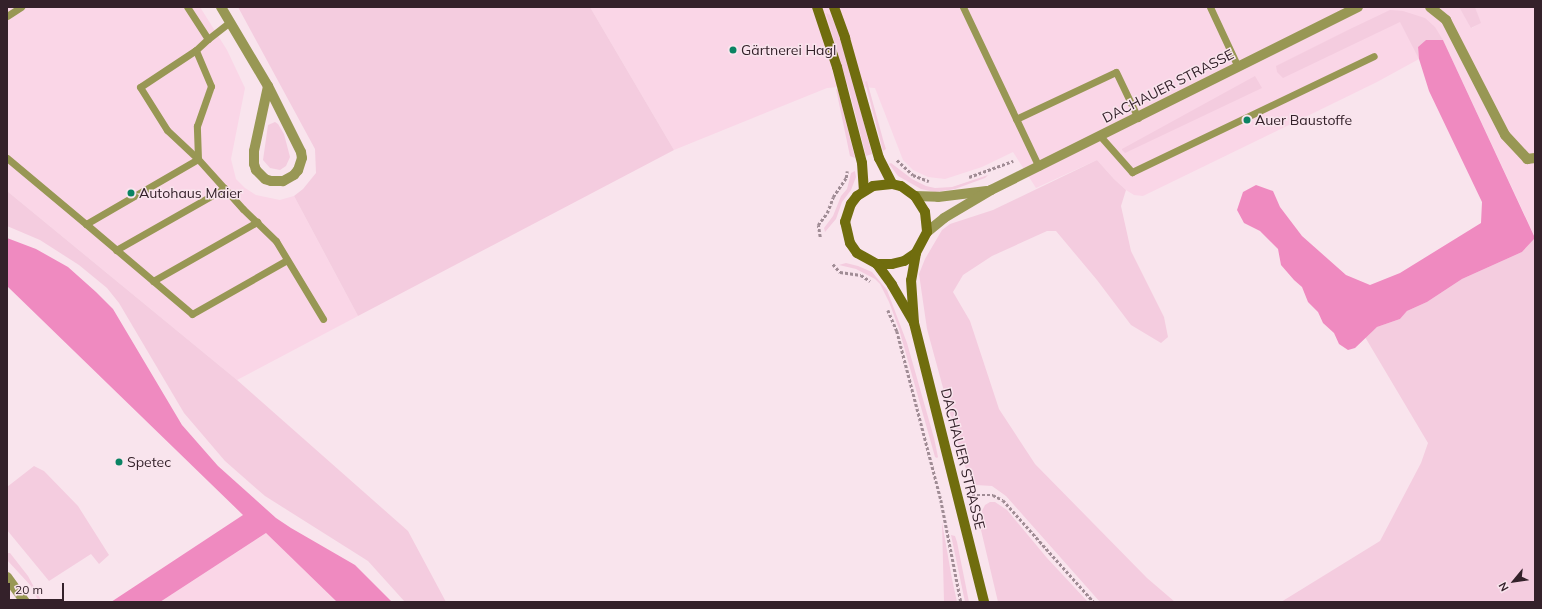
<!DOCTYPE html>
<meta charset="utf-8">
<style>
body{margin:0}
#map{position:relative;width:1542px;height:609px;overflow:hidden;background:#f9e4ed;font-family:Mulish,sans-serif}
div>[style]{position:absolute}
.built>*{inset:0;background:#fad6e7}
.green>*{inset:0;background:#f4ccdf}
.forest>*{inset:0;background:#ef8ac0}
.path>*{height:2.5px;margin-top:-1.25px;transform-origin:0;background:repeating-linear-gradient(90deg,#a08c95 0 3px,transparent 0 5px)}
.lane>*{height:7px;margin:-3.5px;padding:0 3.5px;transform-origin:3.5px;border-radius:3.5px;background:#989754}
.street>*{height:10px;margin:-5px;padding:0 5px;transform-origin:5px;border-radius:5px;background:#989754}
.secondary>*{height:10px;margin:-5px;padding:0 5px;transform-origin:5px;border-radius:5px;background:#706d0e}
.dots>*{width:11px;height:11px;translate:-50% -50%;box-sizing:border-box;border:2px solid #f9e4ed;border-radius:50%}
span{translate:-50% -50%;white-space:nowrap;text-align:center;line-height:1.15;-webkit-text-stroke:3px #f9e4ed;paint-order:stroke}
.poi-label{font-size:14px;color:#34212a}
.left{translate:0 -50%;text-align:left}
.street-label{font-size:14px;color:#34212a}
.frame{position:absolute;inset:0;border:8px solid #34212a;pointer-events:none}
.north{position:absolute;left:1494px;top:561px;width:40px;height:40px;-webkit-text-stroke:3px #f9e4ed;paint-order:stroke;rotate:241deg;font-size:11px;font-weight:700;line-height:16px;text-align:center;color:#34212a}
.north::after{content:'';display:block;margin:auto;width:14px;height:18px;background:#34212a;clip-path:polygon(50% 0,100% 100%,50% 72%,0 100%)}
.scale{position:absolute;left:8px;top:583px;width:56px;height:18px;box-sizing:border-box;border:2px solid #34212a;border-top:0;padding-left:5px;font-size:12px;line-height:14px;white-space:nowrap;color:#34212a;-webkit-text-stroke:3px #f9e4ed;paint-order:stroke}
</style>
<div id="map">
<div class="built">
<div style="clip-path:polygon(7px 7px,200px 7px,227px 50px,245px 88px,231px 159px,236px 179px,245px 188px,256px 195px,280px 200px,294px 196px,358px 316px,237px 380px,7px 191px)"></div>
<div style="clip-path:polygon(590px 7px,1459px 7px,1472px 28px,1480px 23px,1475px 7px,1535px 7px,1535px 237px,1443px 40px,1418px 47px,1419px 59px,1377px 82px,1143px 196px,1134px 195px,1126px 190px,1114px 179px,1097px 160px,1036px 188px,1013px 152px,982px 167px,945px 179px,928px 177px,913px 170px,903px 160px,875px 88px,848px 86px,827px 88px,674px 150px)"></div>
<div style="clip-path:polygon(266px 533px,337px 602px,160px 602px)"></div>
</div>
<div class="green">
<div style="clip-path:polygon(238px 7px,590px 7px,674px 150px,358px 316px,294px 196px,303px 189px,316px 173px,315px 149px)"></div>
<div style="clip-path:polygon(1459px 7px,1475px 7px,1481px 23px,1471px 28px)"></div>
<div style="clip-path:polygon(1390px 10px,1403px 11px,1425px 18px,1435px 27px,1443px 40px,1426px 40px,1418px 47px,1419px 59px,1400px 22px,1283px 78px,1277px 72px,1276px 66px,1348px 30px)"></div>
<div style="clip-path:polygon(826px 13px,830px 15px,836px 25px,846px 55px,872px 154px,866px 156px,848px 86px)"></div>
<div style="clip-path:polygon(1255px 76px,1262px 88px,1125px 153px,1122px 150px,1122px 149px)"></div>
<div style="clip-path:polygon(867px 81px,884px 143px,886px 149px,883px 151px,865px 82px)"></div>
<div style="clip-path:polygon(836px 89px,838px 90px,855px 158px,850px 156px)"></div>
<div style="clip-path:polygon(275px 122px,278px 124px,284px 134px,290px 157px,286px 166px,280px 170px,270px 168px,263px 160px,268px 125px)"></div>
<div style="clip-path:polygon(1097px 160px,1114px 179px,1126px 190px,1121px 206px,1131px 251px,1164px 317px,1168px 337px,1161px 343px,1131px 325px,1097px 280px,1056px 231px,1047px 231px,992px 256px,963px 275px,953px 292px,970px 321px,999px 409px,1035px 464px,1147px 578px,1175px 602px,1100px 602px,1006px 496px,992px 486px,976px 485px,966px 469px,961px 454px,927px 329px,919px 274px,925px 259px,942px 230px,950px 224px,993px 210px)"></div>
<div style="clip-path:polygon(891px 163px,912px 179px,926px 186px,935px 188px,952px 187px,988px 175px,985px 178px,955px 189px,935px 192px,921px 189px,898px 176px,889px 164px)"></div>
<div style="clip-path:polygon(855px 171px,856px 177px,851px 190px,842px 202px,836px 219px,825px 232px,824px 228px,833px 216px,841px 196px,847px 189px,851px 173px)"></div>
<div style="clip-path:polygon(7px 191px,237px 380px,408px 531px,446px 602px,405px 602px,368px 561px,265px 496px,225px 461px,184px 413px,119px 303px,107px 288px,79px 265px,40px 240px,7px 226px)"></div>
<div style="clip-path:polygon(1535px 238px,1535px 602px,1281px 602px,1380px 541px,1421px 463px,1428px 443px,1365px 337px,1377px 327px,1400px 319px,1407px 311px,1427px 302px,1462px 279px,1522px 252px)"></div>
<div style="clip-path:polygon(846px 263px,858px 266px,872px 272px,887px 290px,907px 343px,934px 438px,938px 457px,937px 458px,935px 457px,899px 329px,889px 302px,880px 284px,875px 279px,856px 269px,839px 265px)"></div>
<div style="clip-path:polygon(34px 466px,44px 471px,78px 506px,109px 555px,99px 564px,91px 554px,49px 581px,7px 530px,7px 487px)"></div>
<div style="clip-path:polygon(990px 502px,995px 502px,1007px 510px,1047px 558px,1088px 602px,998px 602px,981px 530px,982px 511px,985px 505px)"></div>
<div style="clip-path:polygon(942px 522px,952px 579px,957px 602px,944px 602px)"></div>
<div style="clip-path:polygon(951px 535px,955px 536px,957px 542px,969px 602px,965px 602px)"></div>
<div style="clip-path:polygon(7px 553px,10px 553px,28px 576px,42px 602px,39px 602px,31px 586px,7px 560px)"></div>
</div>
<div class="forest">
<div style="clip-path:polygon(1426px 40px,1443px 40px,1535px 238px,1522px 252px,1462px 279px,1427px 302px,1407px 311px,1400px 319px,1377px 327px,1355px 348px,1348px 350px,1339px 344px,1334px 333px,1323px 323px,1318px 312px,1308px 302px,1302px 287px,1294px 280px,1281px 265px,1278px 249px,1260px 231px,1244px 223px,1237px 210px,1243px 192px,1256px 185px,1273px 191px,1280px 207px,1302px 236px,1346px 275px,1370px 285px,1400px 273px,1481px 223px,1482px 202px,1429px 91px,1419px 59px,1418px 47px)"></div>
<div style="clip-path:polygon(7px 238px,36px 249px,68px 267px,96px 292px,113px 309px,182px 425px,218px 466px,276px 518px,291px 528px,355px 565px,392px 602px,337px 602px,266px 533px,160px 602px,111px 602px,243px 515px,7px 286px)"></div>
</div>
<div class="path">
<div style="left:897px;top:160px;width:22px;rotate:43deg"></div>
<div style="left:913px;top:175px;width:17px;rotate:21deg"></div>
<div style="left:969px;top:177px;width:47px;rotate:-20deg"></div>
<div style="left:820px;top:237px;width:12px;rotate:-99deg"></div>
<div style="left:818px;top:225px;width:15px;rotate:-53deg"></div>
<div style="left:827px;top:213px;width:17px;rotate:-69deg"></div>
<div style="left:833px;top:197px;width:23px;rotate:-56deg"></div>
<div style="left:846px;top:178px;width:7px;rotate:-82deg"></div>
<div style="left:833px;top:264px;width:11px;rotate:49deg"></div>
<div style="left:840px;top:272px;width:21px;rotate:8deg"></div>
<div style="left:861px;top:275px;width:11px;rotate:34deg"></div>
<div style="left:888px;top:310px;width:23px;rotate:67deg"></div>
<div style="left:897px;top:331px;width:175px;rotate:75.4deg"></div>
<div style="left:941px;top:500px;width:104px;rotate:78.9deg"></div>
<div style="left:972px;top:495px;width:21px"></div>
<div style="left:993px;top:495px;width:11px;rotate:27deg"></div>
<div style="left:1003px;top:500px;width:137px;rotate:48.3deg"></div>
</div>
<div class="lane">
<div style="left:963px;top:7px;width:177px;rotate:64.6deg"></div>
<div style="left:1210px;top:7px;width:66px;rotate:65deg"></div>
<div style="left:7px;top:16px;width:17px;rotate:-33deg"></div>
<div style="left:208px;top:39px;width:28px;rotate:-38deg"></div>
<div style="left:196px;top:50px;width:67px;rotate:146.5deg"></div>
<div style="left:140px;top:87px;width:51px;rotate:57.9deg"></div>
<div style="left:167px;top:130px;width:42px;rotate:43.1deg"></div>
<div style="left:198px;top:159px;width:67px;rotate:48deg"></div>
<div style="left:243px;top:209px;width:46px;rotate:44.1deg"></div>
<div style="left:276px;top:241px;width:91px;rotate:58.9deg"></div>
<div style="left:1016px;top:119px;width:110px;rotate:-25.2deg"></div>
<div style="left:1116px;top:72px;width:51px;rotate:64.4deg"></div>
<div style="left:1101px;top:137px;width:47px;rotate:48.5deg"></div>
<div style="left:1132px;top:172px;width:268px;rotate:-25.6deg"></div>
<div style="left:7px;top:158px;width:103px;rotate:39.9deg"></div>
<div style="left:86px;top:224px;width:129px;rotate:-30.1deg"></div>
<div style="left:198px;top:159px;width:33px;rotate:-92deg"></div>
<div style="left:197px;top:126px;width:42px;rotate:-70.7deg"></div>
<div style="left:211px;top:86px;width:39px;rotate:-113deg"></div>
<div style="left:196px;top:50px;width:16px;rotate:-43deg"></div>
<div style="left:208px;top:39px;width:38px;rotate:-123deg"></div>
<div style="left:86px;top:224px;width:139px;rotate:40.3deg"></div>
<div style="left:192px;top:314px;width:109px;rotate:-29.6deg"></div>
<div style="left:116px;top:250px;width:125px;rotate:-29.6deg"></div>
<div style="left:153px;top:281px;width:120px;rotate:-29.6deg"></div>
</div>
<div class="street">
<div style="left:221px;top:7px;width:92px;rotate:59.3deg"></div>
<div style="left:268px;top:86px;width:74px;rotate:63.4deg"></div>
<div style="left:301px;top:152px;width:6px;rotate:81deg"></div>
<div style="left:302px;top:158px;width:13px;rotate:108deg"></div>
<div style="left:298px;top:170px;width:6px;rotate:129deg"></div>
<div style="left:294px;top:175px;width:13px;rotate:151deg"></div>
<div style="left:283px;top:181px;width:12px;rotate:180deg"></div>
<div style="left:271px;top:181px;width:6px;rotate:-162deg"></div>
<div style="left:265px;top:179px;width:13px;rotate:-135deg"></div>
<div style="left:256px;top:170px;width:6px;rotate:-108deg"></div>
<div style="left:254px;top:164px;width:13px;rotate:-90deg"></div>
<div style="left:254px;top:151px;width:66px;rotate:-77.8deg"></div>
<div style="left:1430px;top:7px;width:21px;rotate:39deg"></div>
<div style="left:1446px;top:20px;width:129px;rotate:62.8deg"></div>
<div style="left:1505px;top:135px;width:33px;rotate:47deg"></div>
<div style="left:1527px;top:159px;width:8px;rotate:-7deg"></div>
<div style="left:915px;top:196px;width:23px;rotate:2deg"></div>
<div style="left:938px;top:197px;width:49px;rotate:-7deg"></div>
<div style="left:927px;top:232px;width:22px;rotate:-39deg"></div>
<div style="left:944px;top:218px;width:55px;rotate:-30.8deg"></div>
<div style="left:991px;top:190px;width:410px;rotate:-26.5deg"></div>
<div style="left:7px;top:577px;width:31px;rotate:54deg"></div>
</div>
<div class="secondary">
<div style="left:817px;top:7px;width:63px;rotate:71.6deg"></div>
<div style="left:837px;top:67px;width:99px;rotate:75.4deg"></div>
<div style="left:862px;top:163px;width:27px;rotate:86deg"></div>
<div style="left:834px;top:7px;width:33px;rotate:70deg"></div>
<div style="left:845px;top:38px;width:125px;rotate:74.2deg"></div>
<div style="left:879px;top:158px;width:29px;rotate:63deg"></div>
<div style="left:916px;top:253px;width:14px;rotate:146deg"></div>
<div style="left:904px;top:261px;width:12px;rotate:166deg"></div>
<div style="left:892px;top:264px;width:15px;rotate:180deg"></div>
<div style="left:877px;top:264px;width:23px;rotate:-151deg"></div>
<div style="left:857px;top:253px;width:12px;rotate:-125deg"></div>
<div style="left:850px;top:243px;width:22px;rotate:-103deg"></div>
<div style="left:845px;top:222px;width:19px;rotate:-72deg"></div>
<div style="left:851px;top:204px;width:10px;rotate:-53deg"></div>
<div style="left:857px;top:196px;width:19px;rotate:-32deg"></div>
<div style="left:873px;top:186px;width:19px;rotate:-6deg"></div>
<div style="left:892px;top:184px;width:9px;rotate:13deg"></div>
<div style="left:901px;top:186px;width:17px;rotate:36deg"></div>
<div style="left:915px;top:196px;width:19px;rotate:58deg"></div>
<div style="left:925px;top:212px;width:20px;rotate:84deg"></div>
<div style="left:927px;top:232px;width:24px;rotate:118deg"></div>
<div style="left:916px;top:253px;width:27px;rotate:100deg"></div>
<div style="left:911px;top:280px;width:43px;rotate:86deg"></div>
<div style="left:914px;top:323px;width:288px;rotate:75.9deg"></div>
<div style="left:877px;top:264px;width:26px;rotate:54deg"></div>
<div style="left:892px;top:285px;width:42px;rotate:59.7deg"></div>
</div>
<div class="dots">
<div style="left:733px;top:50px;background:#0a8363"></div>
<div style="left:1247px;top:120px;background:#0a8363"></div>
<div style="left:131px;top:193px;background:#0a8363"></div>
<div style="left:119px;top:462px;background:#0a8363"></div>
</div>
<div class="poi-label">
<span class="left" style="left:741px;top:50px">Gärtnerei Hagl</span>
<span class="left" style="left:1255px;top:120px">Auer Baustoffe</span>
<span class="left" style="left:139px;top:193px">Autohaus Maier</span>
<span class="left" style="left:127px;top:462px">Spetec</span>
</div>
<div class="street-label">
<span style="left:1168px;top:86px;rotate:-27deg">DACHAUER STRASSE</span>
<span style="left:963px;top:459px;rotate:76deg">DACHAUER STRASSE</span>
</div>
<div class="frame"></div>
<div class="north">N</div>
<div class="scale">20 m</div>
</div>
